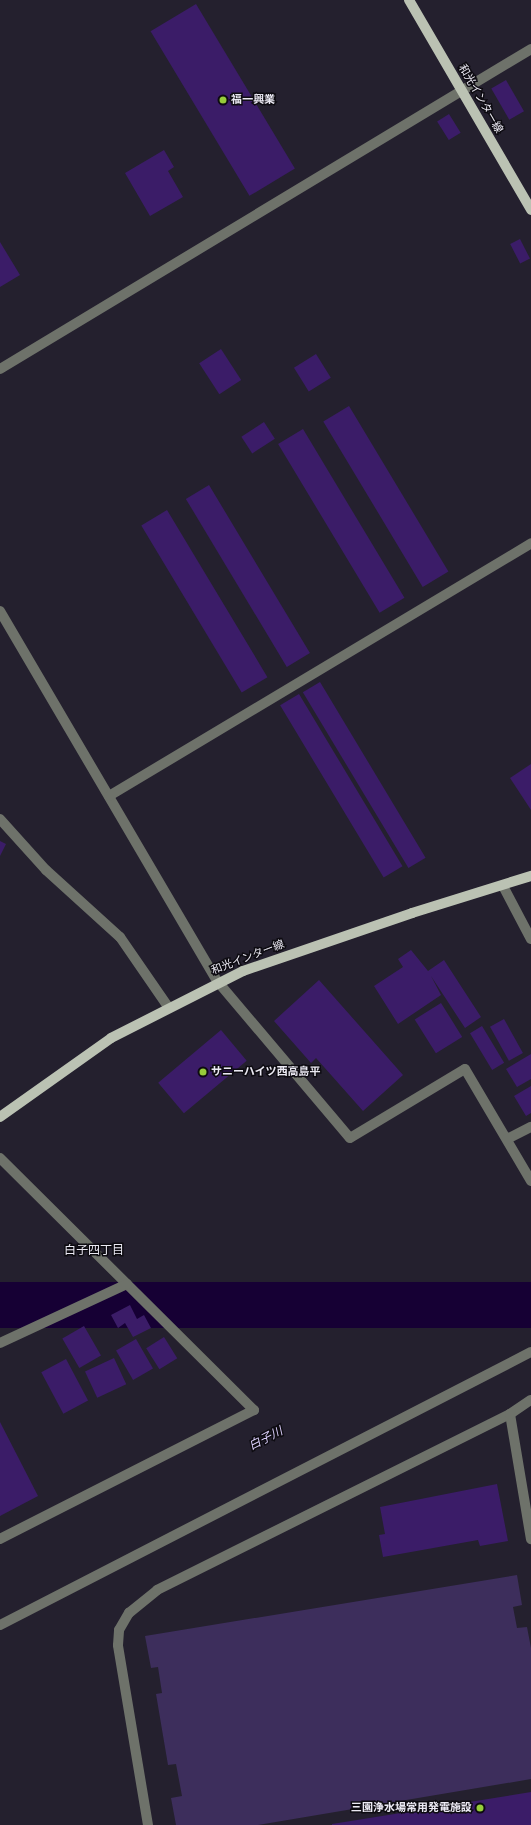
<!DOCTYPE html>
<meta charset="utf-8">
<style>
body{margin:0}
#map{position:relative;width:531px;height:1825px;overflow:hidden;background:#24202e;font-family:Roboto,"Noto Sans JP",sans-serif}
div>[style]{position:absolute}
.green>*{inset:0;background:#3d2e5c}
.water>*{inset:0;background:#160034;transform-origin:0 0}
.building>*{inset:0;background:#3b1c68;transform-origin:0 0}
.minor>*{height:10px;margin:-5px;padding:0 5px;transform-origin:5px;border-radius:5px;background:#6e726a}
.major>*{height:10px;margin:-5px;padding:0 5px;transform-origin:5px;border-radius:5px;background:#bbc2b3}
.dots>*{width:11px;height:11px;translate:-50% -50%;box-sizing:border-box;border:2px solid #0d0b11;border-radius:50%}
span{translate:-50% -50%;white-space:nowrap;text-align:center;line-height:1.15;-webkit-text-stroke:3px #0d0b11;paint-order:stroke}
.street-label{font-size:11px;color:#ebe9f3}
.poi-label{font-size:11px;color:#ebe9f3;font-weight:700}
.left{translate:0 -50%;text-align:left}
.right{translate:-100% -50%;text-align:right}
.neighbourhood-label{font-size:12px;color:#ebe9f3}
.water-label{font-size:12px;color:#dbcffb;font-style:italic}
</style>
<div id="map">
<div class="green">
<div style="clip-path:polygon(517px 1575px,522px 1605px,513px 1607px,517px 1628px,527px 1627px,531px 1648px,531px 1779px,258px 1825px,176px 1825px,171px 1798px,182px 1796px,176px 1764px,168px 1765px,156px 1694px,162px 1693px,158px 1667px,151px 1668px,145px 1636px)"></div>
</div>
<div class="water">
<div style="left:531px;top:1282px;width:46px;height:597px;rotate:90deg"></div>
</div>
<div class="building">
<div style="left:196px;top:4px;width:192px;height:53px;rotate:59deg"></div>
<div style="left:506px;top:80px;width:36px;height:17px;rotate:60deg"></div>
<div style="left:449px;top:114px;width:22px;height:14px;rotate:58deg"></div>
<div style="clip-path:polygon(164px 150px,174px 167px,168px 171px,183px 197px,150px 216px,125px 173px)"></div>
<div style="left:520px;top:239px;width:22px;height:11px;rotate:63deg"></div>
<div style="clip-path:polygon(0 242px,20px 275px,0 287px)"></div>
<div style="left:221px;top:349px;width:37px;height:26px;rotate:57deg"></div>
<div style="left:316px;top:354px;width:28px;height:26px;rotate:58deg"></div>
<div style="left:349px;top:406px;width:193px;height:30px;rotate:59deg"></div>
<div style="left:264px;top:422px;width:20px;height:27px;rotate:57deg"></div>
<div style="left:303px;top:429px;width:197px;height:29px;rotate:59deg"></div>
<div style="left:209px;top:485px;width:196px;height:27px;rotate:59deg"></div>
<div style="left:167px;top:510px;width:195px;height:30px;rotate:59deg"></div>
<div style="left:320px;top:682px;width:205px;height:20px;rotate:59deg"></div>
<div style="left:299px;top:694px;width:201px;height:22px;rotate:59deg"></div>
<div style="clip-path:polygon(531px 764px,531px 810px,510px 778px)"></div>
<div style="clip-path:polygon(0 841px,6px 844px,0 856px)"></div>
<div style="clip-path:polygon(411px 950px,428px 971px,444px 960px,481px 1017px,465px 1028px,431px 976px,441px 995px,398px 1024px,374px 986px,403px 967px,398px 959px)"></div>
<div style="clip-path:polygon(319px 980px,403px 1075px,363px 1111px,316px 1058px,311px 1063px,274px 1021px)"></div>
<div style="left:441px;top:1003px;width:40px;height:31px;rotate:58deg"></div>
<div style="left:504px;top:1019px;width:39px;height:16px;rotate:61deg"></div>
<div style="left:482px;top:1026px;width:43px;height:14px;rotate:59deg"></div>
<div style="left:221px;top:1030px;width:40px;height:82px;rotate:50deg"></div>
<div style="clip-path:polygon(531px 1054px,531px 1079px,517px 1087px,506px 1069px)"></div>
<div style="clip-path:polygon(531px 1086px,531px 1113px,526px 1116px,514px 1096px)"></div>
<div style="clip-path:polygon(130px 1305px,137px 1319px,144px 1315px,151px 1328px,133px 1337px,125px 1323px,118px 1328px,111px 1315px)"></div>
<div style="left:84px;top:1326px;width:34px;height:25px;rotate:60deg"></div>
<div style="left:164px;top:1337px;width:25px;height:21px;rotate:58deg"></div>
<div style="left:136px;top:1339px;width:34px;height:23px;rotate:60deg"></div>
<div style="left:114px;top:1358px;width:29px;height:32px;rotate:65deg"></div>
<div style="left:66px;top:1359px;width:47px;height:28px;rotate:62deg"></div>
<div style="clip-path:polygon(0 1422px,38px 1496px,0 1516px)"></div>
<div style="clip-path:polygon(497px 1484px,508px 1541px,480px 1546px,478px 1540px,383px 1557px,379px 1535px,385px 1534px,380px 1507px)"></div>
<div style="clip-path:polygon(531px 1792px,531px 1825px,332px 1825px,332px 1824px)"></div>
</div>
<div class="minor">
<div style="left:0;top:369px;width:620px;rotate:-31.07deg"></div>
<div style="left:0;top:611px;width:430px;rotate:59.6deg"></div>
<div style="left:218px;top:982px;width:204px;rotate:49.8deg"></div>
<div style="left:350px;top:1138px;width:134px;rotate:-31deg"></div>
<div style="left:465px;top:1069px;width:130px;rotate:59.5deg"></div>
<div style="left:109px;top:796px;width:492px;rotate:-30.9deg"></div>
<div style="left:0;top:819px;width:69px;rotate:48deg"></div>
<div style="left:46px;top:870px;width:100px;rotate:42.2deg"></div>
<div style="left:120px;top:937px;width:86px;rotate:55.4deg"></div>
<div style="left:503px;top:886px;width:60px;rotate:62.2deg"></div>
<div style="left:507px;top:1139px;width:27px;rotate:-27deg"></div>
<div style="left:0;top:1158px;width:358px;rotate:44.8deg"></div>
<div style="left:254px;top:1410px;width:285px;rotate:153.1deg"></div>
<div style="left:0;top:1343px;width:140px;rotate:-24.9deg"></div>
<div style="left:510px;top:1414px;width:127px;rotate:80.5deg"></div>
<div style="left:0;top:1625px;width:597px;rotate:-27.21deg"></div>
<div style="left:148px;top:1825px;width:182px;rotate:-99.5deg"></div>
<div style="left:118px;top:1645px;width:15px;rotate:-86deg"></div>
<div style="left:119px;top:1630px;width:20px;rotate:-60deg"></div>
<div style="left:129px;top:1613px;width:36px;rotate:-39deg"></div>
<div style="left:157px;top:1590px;width:394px;rotate:-26.5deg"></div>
<div style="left:510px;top:1414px;width:25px;rotate:-34deg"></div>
</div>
<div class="major">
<div style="left:409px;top:0;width:243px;rotate:59.8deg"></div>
<div style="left:0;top:1117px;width:136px;rotate:-35.4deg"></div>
<div style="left:111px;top:1038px;width:148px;rotate:-26.9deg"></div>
<div style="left:243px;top:971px;width:179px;rotate:-18.9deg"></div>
<div style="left:412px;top:913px;width:125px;rotate:-17.3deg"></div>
</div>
<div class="dots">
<div style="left:223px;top:100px;background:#96cc3a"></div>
<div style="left:203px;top:1072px;background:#96cc3a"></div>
<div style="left:480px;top:1808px;background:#96cc3a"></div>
</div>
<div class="street-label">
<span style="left:480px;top:99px;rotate:60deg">和光インター線</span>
<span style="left:248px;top:958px;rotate:-21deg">和光インター線</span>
</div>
<div class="poi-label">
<span class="left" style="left:231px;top:100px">福一興業</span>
<span class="left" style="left:211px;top:1072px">サニーハイツ西高島平</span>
<span class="right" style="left:472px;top:1808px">三園浄水場常用発電施設</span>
</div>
<div class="neighbourhood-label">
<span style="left:94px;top:1251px">白子四丁目</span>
</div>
<div class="water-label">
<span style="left:266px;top:1439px;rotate:-27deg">白子川</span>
</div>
</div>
